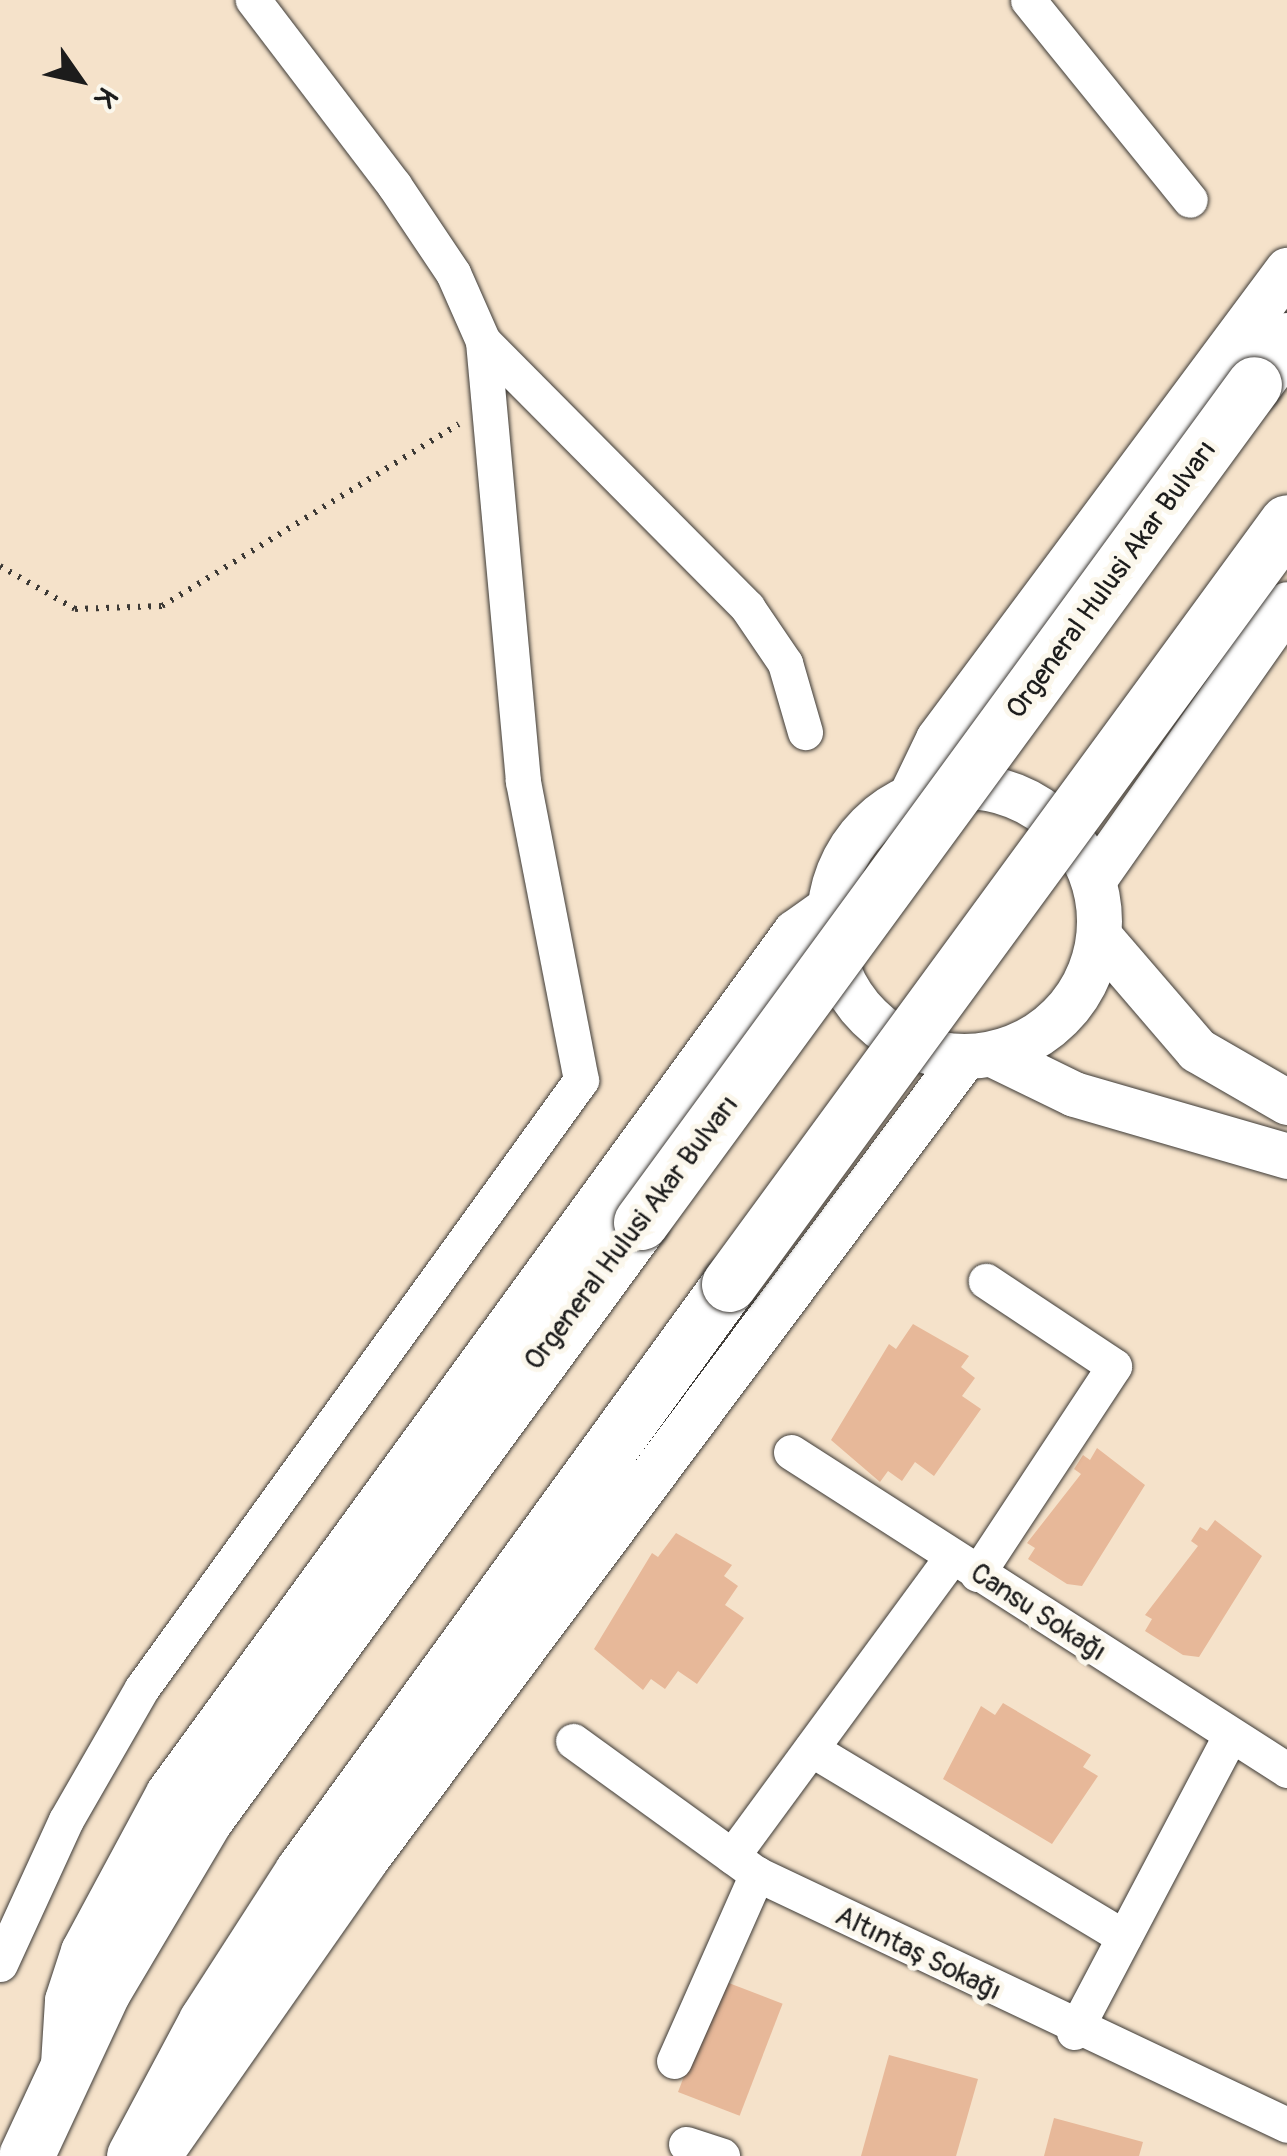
<!DOCTYPE html>
<meta charset="utf-8">
<style>
body{margin:0}
#map{position:relative;width:1287px;height:2156px;overflow:hidden;background:#f5e2ca;font-family:Pangolin,sans-serif}
div>[style]{position:absolute}
.building>*{inset:0;background:#e7b899;transform-origin:0 0}
.path>*{height:6px;margin-top:-3px;transform-origin:0;background:repeating-linear-gradient(90deg,#3d3a36 0 2.5px,transparent 0 10.5px)}
.roads{filter:drop-shadow(0 0 2px #3d3a36) drop-shadow(0 0 2px #3d3a36)}
.minor>*{height:35px;margin:-17.5px;padding:0 17.5px;transform-origin:17.5px;border-radius:17.5px;background:#fff}
.tertiary>*{height:45px;margin:-22.5px;padding:0 22.5px;transform-origin:22.5px;border-radius:22.5px;background:#fff}
.tertiary>.ring{margin:-22.5px;padding:0;box-sizing:content-box;background:none;border:45px solid #fff;border-radius:50%}
.primary>*{height:55px;margin:-27.5px;padding:0 27.5px;transform-origin:27.5px;border-radius:27.5px;background:#fff}
.bridges{filter:drop-shadow(0 0 2px #3d3a36) drop-shadow(0 0 2px #3d3a36)}
.primary-bridge>*{height:55px;margin:-27.5px;padding:0 27.5px;transform-origin:27.5px;border-radius:27.5px;background:#fff}
span{translate:-50% -50%;white-space:nowrap;text-align:center;line-height:1.15;-webkit-text-stroke:10px #fbf7ec;paint-order:stroke}
.street-label{font-size:28px;color:#1c1c1c}
.north{position:absolute;left:30px;top:30px;width:100px;height:100px;-webkit-text-stroke:8px #fbf7ec;paint-order:stroke;rotate:124deg;font-size:28px;font-weight:700;line-height:40px;text-align:center;color:#1c1c1c}
.north::after{content:'';display:block;margin:auto;width:35px;height:45px;background:#1c1c1c;clip-path:polygon(50% 0,100% 100%,50% 72%,0 100%)}
</style>
<div id="map">
<div class="building">
<div style="clip-path:polygon(913px 1324px,969px 1356px,961px 1367px,975px 1378px,962px 1396px,981px 1409px,934px 1476px,915px 1462px,902px 1481px,888px 1471px,880px 1482px,831px 1440px,889px 1344px,896px 1349px)"></div>
<div style="clip-path:polygon(1097px 1448px,1145px 1485px,1082px 1586px,1067px 1584px,1028px 1559px,1035px 1548px,1027px 1543px,1081px 1474px,1074px 1469px,1083px 1455px,1090px 1460px)"></div>
<div style="clip-path:polygon(1215px 1520px,1262px 1556px,1199px 1657px,1183px 1655px,1145px 1631px,1152px 1619px,1145px 1615px,1198px 1546px,1191px 1541px,1200px 1527px,1207px 1531px)"></div>
<div style="clip-path:polygon(676px 1533px,732px 1565px,724px 1576px,738px 1586px,725px 1605px,744px 1618px,697px 1684px,678px 1671px,665px 1689px,651px 1679px,643px 1690px,594px 1649px,652px 1553px,658px 1557px)"></div>
<div style="clip-path:polygon(1003px 1703px,1091px 1755px,1083px 1767px,1098px 1776px,1052px 1844px,943px 1779px,981px 1706px,995px 1715px)"></div>
<div style="left:721px;top:1980px;width:66px;height:120px;rotate:21deg"></div>
<div style="clip-path:polygon(889px 2055px,978px 2079px,956px 2156px,861px 2156px)"></div>
<div style="clip-path:polygon(1054px 2118px,1143px 2142px,1139px 2156px,1044px 2156px)"></div>
</div>
<div class="path">
<div style="left:0;top:566px;width:86px;rotate:29.8deg"></div>
<div style="left:75px;top:609px;width:87px;rotate:-2deg"></div>
<div style="left:162px;top:606px;width:348px;rotate:-31.5deg"></div>
</div>
<div class="roads">
<div class="minor">
<div style="left:1028px;top:0;width:257px;rotate:51deg"></div>
<div style="left:483px;top:341px;width:375px;rotate:45.2deg"></div>
<div style="left:747px;top:607px;width:68px;rotate:55.8deg"></div>
<div style="left:785px;top:663px;width:72px;rotate:73.8deg"></div>
<div style="left:791px;top:1452px;width:589px;rotate:32.67deg"></div>
<div style="left:977px;top:1574px;width:249px;rotate:-56.6deg"></div>
<div style="left:1114px;top:1366px;width:154px;rotate:-146.4deg"></div>
<div style="left:573px;top:1741px;width:227px;rotate:35.9deg"></div>
<div style="left:757px;top:1874px;width:586px;rotate:25.34deg"></div>
<div style="left:811px;top:1749px;width:365px;rotate:31deg"></div>
<div style="left:732px;top:1856px;width:371px;rotate:-53.7deg"></div>
<div style="left:0;top:1964px;width:158px;rotate:-65.4deg"></div>
<div style="left:66px;top:1820px;width:152px;rotate:-60.1deg"></div>
<div style="left:142px;top:1688px;width:750px;rotate:-54.17deg"></div>
<div style="left:581px;top:1080px;width:305px;rotate:-101deg"></div>
<div style="left:523px;top:781px;width:442px;rotate:-95.2deg"></div>
<div style="left:483px;top:341px;width:74px;rotate:-113.8deg"></div>
<div style="left:453px;top:273px;width:106px;rotate:-123.8deg"></div>
<div style="left:394px;top:185px;width:233px;rotate:-127.3deg"></div>
<div style="left:1074px;top:2032px;width:335px;rotate:-62.2deg"></div>
<div style="left:674px;top:2061px;width:205px;rotate:-66.1deg"></div>
<div style="left:686px;top:2144px;width:38px;rotate:18deg"></div>
</div>
<div class="tertiary">
<div class="ring" style="left:829px;top:786px;width:225px;height:225px"></div>
<div style="left:910px;top:797px;width:64px;rotate:-64.2deg"></div>
<div style="left:938px;top:739px;width:585px;rotate:-53.35deg"></div>
<div style="left:1093px;top:880px;width:337px;rotate:-54.9deg"></div>
<div style="left:1099px;top:936px;width:150px;rotate:49.3deg"></div>
<div style="left:1197px;top:1050px;width:104px;rotate:30deg"></div>
<div style="left:992px;top:1054px;width:91px;rotate:26deg"></div>
<div style="left:1074px;top:1094px;width:222px;rotate:16.2deg"></div>
<div style="left:63px;top:2064px;width:64px;rotate:-86.4deg"></div>
<div style="left:67px;top:2000px;width:52px;rotate:-71.9deg"></div>
<div style="left:83px;top:1951px;width:179px;rotate:-61.7deg"></div>
<div style="left:168px;top:1793px;width:1065px;rotate:-53.94deg"></div>
<div style="left:795px;top:932px;width:43px;rotate:-35.5deg"></div>
<div style="left:158px;top:2156px;width:361px;rotate:-55deg"></div>
<div style="left:365px;top:1860px;width:1002px;rotate:-53.28deg"></div>
</div>
<div class="primary">
<div style="left:1254px;top:384px;width:55px;rotate:-53.1deg"></div>
<div style="left:26px;top:2156px;width:182px;rotate:-65deg"></div>
<div style="left:103px;top:1991px;width:200px;rotate:-59.3deg"></div>
<div style="left:205px;top:1819px;width:739px;rotate:-53.86deg"></div>
<div style="left:134px;top:2156px;width:153px;rotate:-61.9deg"></div>
<div style="left:206px;top:2021px;width:177px;rotate:-57.2deg"></div>
<div style="left:302px;top:1872px;width:727px;rotate:-54.01deg"></div>
</div>
</div>
<div class="bridges">
<div class="primary-bridge">
<div style="left:641px;top:1222px;width:1038px;rotate:-53.81deg"></div>
<div style="left:729px;top:1284px;width:944px;rotate:-53.79deg"></div>
</div>
</div>
<div class="street-label">
<span style="left:1112px;top:580px;rotate:-54deg">Orgeneral Hulusi Akar Bulvarı</span>
<span style="left:632px;top:1233px;rotate:-53deg">Orgeneral Hulusi Akar Bulvarı</span>
<span style="left:1038px;top:1613px;rotate:33deg">Cansu Sokağı</span>
<span style="left:918px;top:1954px;rotate:26deg">Altıntaş Sokağı</span>
</div>
<div class="north">K</div>
</div>
